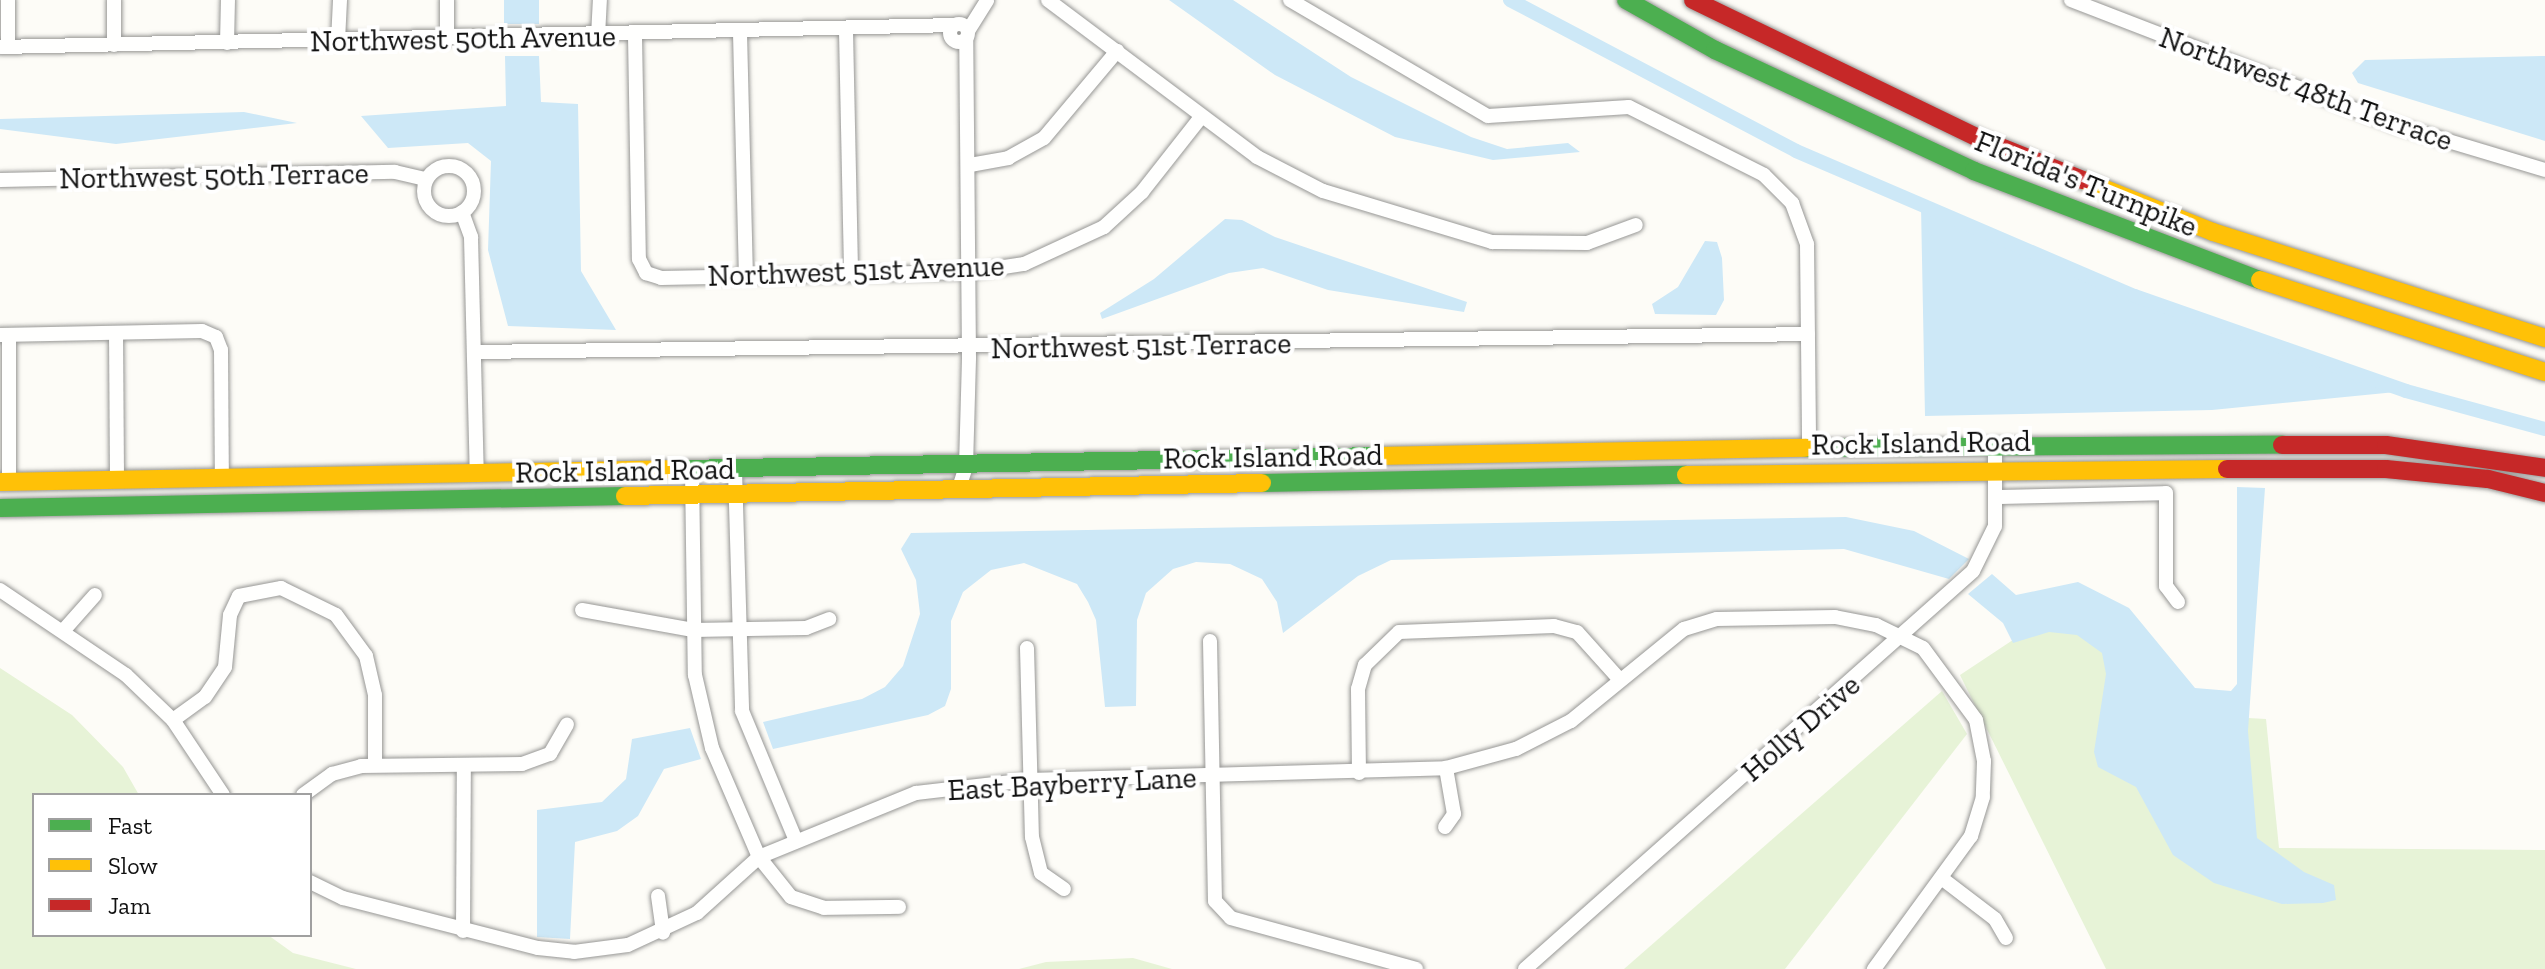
<!DOCTYPE html>
<style>
body{margin:0}
#map{position:relative;width:2545px;height:969px;overflow:hidden;background:#fdfcf7;font-family:"Zilla Slab",serif}
div>[style]{position:absolute}
.green>*{inset:0;background:#e7f3d7}
.water>*{inset:0;background:#cde8f7;transform-origin:0 0}
.canal>*{height:14px;margin:-7px;padding:0 7px;transform-origin:7px;border-radius:7px;background:#cde8f7}
.roads{filter:drop-shadow(0 0 2px #979795) drop-shadow(0 0 2px #979795)}
.street>*{height:14px;margin:-7px;padding:0 7px;transform-origin:7px;border-radius:7px;background:#fffffe}
.street>.ring{margin:-7px;padding:0;box-sizing:content-box;background:none;border:14px solid #fffffe;border-radius:50%}
.fast>*{height:18px;margin:-9px;padding:0 9px;transform-origin:9px;border-radius:9px;background:#4caf50}
.slow>*{height:18px;margin:-9px;padding:0 9px;transform-origin:9px;border-radius:9px;background:#ffc107}
.jam>*{height:18px;margin:-9px;padding:0 9px;transform-origin:9px;border-radius:9px;background:#c62828}
span{translate:-50% -50%;white-space:nowrap;text-align:center;line-height:1.15;-webkit-text-stroke:8px #fff;paint-order:stroke}
.street-label{font-size:30px;color:#111}
.legend{position:absolute;left:32px;top:793px;width:280px;height:144px;box-sizing:border-box;background:#fff;border:2px solid #a0a0a0;margin:0;padding:10px 14px;list-style:none;font-size:24px;color:#111}
.legend li{display:flex;align-items:center;gap:16px;height:40px}
.legend b{width:40px;border:2px solid #a0a0a0}
</style>
<div id="map">
<div class="green">
<div style="clip-path:polygon(2061px 608px,2213px 716px,2266px 719px,2279px 848px,2545px 850px,2545px 969px,2106px 969px,1960px 675px)"></div>
<div style="clip-path:polygon(0 668px,72px 715px,123px 767px,139px 795px,34px 795px,34px 935px,268px 935px,293px 953px,356px 969px,0 969px)"></div>
<div style="clip-path:polygon(1942px 691px,1967px 734px,1785px 969px,1624px 969px)"></div>
<div style="clip-path:polygon(1133px 958px,1172px 969px,1019px 969px,1046px 962px)"></div>
</div>
<div class="water">
<div style="left:504px;top:0;width:35px;height:24px"></div>
<div style="clip-path:polygon(1169px 0,1233px 0,1351px 77px,1471px 137px,1507px 149px,1568px 143px,1580px 152px,1493px 160px,1395px 137px,1275px 75px)"></div>
<div style="clip-path:polygon(505px 56px,539px 56px,541px 102px,578px 104px,581px 271px,616px 330px,508px 326px,488px 250px,491px 161px,468px 143px,388px 148px,361px 116px,506px 106px)"></div>
<div style="clip-path:polygon(2545px 56px,2545px 141px,2358px 83px,2352px 73px,2365px 60px)"></div>
<div style="clip-path:polygon(244px 112px,297px 123px,116px 144px,0 129px,0 119px)"></div>
<div style="clip-path:polygon(1921px 207px,2135px 296px,2406px 391px,2212px 410px,1925px 416px)"></div>
<div style="clip-path:polygon(1225px 219px,1242px 220px,1275px 237px,1467px 302px,1464px 312px,1328px 290px,1263px 268px,1229px 273px,1102px 319px,1100px 313px,1154px 279px)"></div>
<div style="clip-path:polygon(1705px 241px,1717px 242px,1722px 258px,1724px 300px,1716px 315px,1655px 314px,1652px 304px,1678px 287px)"></div>
<div style="clip-path:polygon(2237px 487px,2265px 488px,2248px 731px,2257px 838px,2304px 872px,2334px 885px,2336px 900px,2323px 903px,2282px 904px,2214px 883px,2173px 855px,2136px 787px,2098px 767px,2094px 752px,2106px 674px,2102px 653px,2077px 635px,2049px 632px,2013px 643px,2003px 623px,1968px 594px,1992px 574px,2016px 595px,2078px 582px,2129px 608px,2195px 688px,2231px 691px,2237px 684px)"></div>
<div style="clip-path:polygon(1846px 517px,1914px 531px,1969px 559px,1949px 579px,1844px 549px,1391px 560px,1358px 576px,1283px 633px,1277px 602px,1262px 579px,1230px 564px,1196px 562px,1173px 569px,1146px 593px,1137px 620px,1136px 706px,1105px 707px,1096px 620px,1088px 602px,1077px 584px,1024px 563px,991px 570px,963px 592px,951px 621px,951px 689px,945px 706px,928px 715px,773px 749px,763px 722px,862px 699px,885px 687px,903px 666px,920px 614px,916px 580px,901px 549px,911px 533px)"></div>
<div style="clip-path:polygon(690px 728px,701px 759px,664px 769px,638px 816px,617px 831px,575px 842px,570px 939px,537px 937px,537px 810px,602px 802px,626px 779px,632px 739px)"></div>
</div>
<div class="canal">
<div style="left:1510px;top:0;width:323px;rotate:27.8deg"></div>
<div style="left:1796px;top:151px;width:369px;rotate:23.2deg"></div>
<div style="left:2135px;top:296px;width:287px;rotate:19.3deg"></div>
<div style="left:2406px;top:391px;width:144px;rotate:15.3deg"></div>
</div>
<div class="roads">
<div class="street">
<div style="left:8px;top:0;width:47px;rotate:90deg"></div>
<div style="left:114px;top:0;width:45px;rotate:90deg"></div>
<div style="left:1048px;top:0;width:261px;rotate:36.9deg"></div>
<div style="left:1257px;top:157px;width:74px;rotate:27.3deg"></div>
<div style="left:1323px;top:191px;width:177px;rotate:16.8deg"></div>
<div style="left:1492px;top:242px;width:95px;rotate:0.6deg"></div>
<div style="left:1587px;top:243px;width:52px;rotate:-20.2deg"></div>
<div style="left:1290px;top:0;width:229px;rotate:30.4deg"></div>
<div style="left:1488px;top:116px;width:141px;rotate:-3.7deg"></div>
<div style="left:1629px;top:107px;width:151px;rotate:26.7deg"></div>
<div style="left:1764px;top:175px;width:40px;rotate:45deg"></div>
<div style="left:1792px;top:203px;width:44px;rotate:69.9deg"></div>
<div style="left:1807px;top:244px;width:204px;rotate:89.4deg"></div>
<div style="left:2071px;top:0;width:347px;rotate:21.1deg"></div>
<div style="left:2395px;top:125px;width:157px;rotate:16.7deg"></div>
<div class="ring" style="left:950px;top:24px;width:4px;height:4px"></div>
<div style="left:846px;top:31px;width:243px;rotate:88.8deg"></div>
<div style="left:968px;top:31px;width:36px;rotate:-58deg"></div>
<div style="left:740px;top:33px;width:244px;rotate:88.6deg"></div>
<div style="left:598px;top:36px;width:36px;rotate:-87deg"></div>
<div style="left:635px;top:36px;width:223px;rotate:89deg"></div>
<div style="left:639px;top:259px;width:16px;rotate:63deg"></div>
<div style="left:646px;top:273px;width:16px;rotate:18deg"></div>
<div style="left:661px;top:278px;width:310px;rotate:-1.1deg"></div>
<div style="left:971px;top:272px;width:54px;rotate:-8.6deg"></div>
<div style="left:1024px;top:264px;width:88px;rotate:-24.8deg"></div>
<div style="left:1104px;top:227px;width:52px;rotate:-42.6deg"></div>
<div style="left:1142px;top:192px;width:95px;rotate:-51.8deg"></div>
<div style="left:447px;top:39px;width:39px;rotate:-90deg"></div>
<div style="left:338px;top:41px;width:41px;rotate:-87.2deg"></div>
<div style="left:227px;top:43px;width:43px;rotate:-88.7deg"></div>
<div style="left:0;top:47px;width:954px;rotate:-1.32deg"></div>
<div style="left:970px;top:165px;width:39px;rotate:-10deg"></div>
<div style="left:1008px;top:158px;width:41px;rotate:-29.1deg"></div>
<div style="left:1044px;top:138px;width:114px;rotate:-50deg"></div>
<div class="ring" style="left:424px;top:166px;width:36px;height:36px"></div>
<div style="left:0;top:180px;width:395px;rotate:-1.2deg"></div>
<div style="left:395px;top:172px;width:32px;rotate:13deg"></div>
<div style="left:462px;top:212px;width:27px;rotate:70deg"></div>
<div style="left:471px;top:237px;width:238px;rotate:88.6deg"></div>
<div style="left:116px;top:333px;width:147px;rotate:89.6deg"></div>
<div style="left:0;top:335px;width:202px;rotate:-1.1deg"></div>
<div style="left:202px;top:331px;width:15px;rotate:23deg"></div>
<div style="left:216px;top:337px;width:14px;rotate:69deg"></div>
<div style="left:221px;top:350px;width:128px;rotate:89.6deg"></div>
<div style="left:475px;top:352px;width:1333px;rotate:-0.77deg"></div>
<div style="left:735px;top:471px;width:240px;rotate:88.3deg"></div>
<div style="left:742px;top:711px;width:141px;rotate:67.4deg"></div>
<div style="left:692px;top:472px;width:203px;rotate:89.2deg"></div>
<div style="left:695px;top:675px;width:75px;rotate:76.9deg"></div>
<div style="left:712px;top:748px;width:119px;rotate:66.7deg"></div>
<div style="left:759px;top:857px;width:51px;rotate:51.3deg"></div>
<div style="left:791px;top:897px;width:35px;rotate:18deg"></div>
<div style="left:824px;top:908px;width:75px;rotate:-0.8deg"></div>
<div style="left:9px;top:482px;width:147px;rotate:-90deg"></div>
<div style="left:958px;top:491px;width:26px;rotate:-72deg"></div>
<div style="left:966px;top:466px;width:108px;rotate:-88.4deg"></div>
<div style="left:969px;top:358px;width:319px;rotate:-90.5deg"></div>
<div style="left:1996px;top:497px;width:170px;rotate:-1.3deg"></div>
<div style="left:2166px;top:493px;width:93px;rotate:90deg"></div>
<div style="left:2166px;top:586px;width:20px;rotate:53deg"></div>
<div style="left:0;top:590px;width:152px;rotate:34deg"></div>
<div style="left:126px;top:675px;width:65px;rotate:43.8deg"></div>
<div style="left:173px;top:720px;width:90px;rotate:56.3deg"></div>
<div style="left:582px;top:610px;width:113px;rotate:10.2deg"></div>
<div style="left:693px;top:630px;width:113px;rotate:-1deg"></div>
<div style="left:806px;top:628px;width:25px;rotate:-21deg"></div>
<div style="left:63px;top:631px;width:48px;rotate:-48.4deg"></div>
<div style="left:1210px;top:641px;width:260px;rotate:88.9deg"></div>
<div style="left:1215px;top:901px;width:23px;rotate:47deg"></div>
<div style="left:1231px;top:918px;width:192px;rotate:15.4deg"></div>
<div style="left:1027px;top:648px;width:189px;rotate:88.5deg"></div>
<div style="left:1032px;top:837px;width:37px;rotate:76deg"></div>
<div style="left:1041px;top:873px;width:28px;rotate:35deg"></div>
<div style="left:173px;top:720px;width:39px;rotate:-36deg"></div>
<div style="left:205px;top:697px;width:36px;rotate:-56deg"></div>
<div style="left:225px;top:667px;width:52px;rotate:-84.5deg"></div>
<div style="left:230px;top:615px;width:21px;rotate:-65deg"></div>
<div style="left:239px;top:596px;width:43px;rotate:-10.8deg"></div>
<div style="left:281px;top:588px;width:61px;rotate:26.1deg"></div>
<div style="left:336px;top:615px;width:51px;rotate:53.8deg"></div>
<div style="left:366px;top:656px;width:40px;rotate:77deg"></div>
<div style="left:375px;top:695px;width:70px;rotate:90deg"></div>
<div style="left:1359px;top:773px;width:84px;rotate:-90.7deg"></div>
<div style="left:1358px;top:689px;width:25px;rotate:-74deg"></div>
<div style="left:1365px;top:665px;width:47px;rotate:-44.1deg"></div>
<div style="left:1399px;top:632px;width:155px;rotate:-2.2deg"></div>
<div style="left:1554px;top:626px;width:24px;rotate:15deg"></div>
<div style="left:1577px;top:632px;width:64px;rotate:48.1deg"></div>
<div style="left:303px;top:795px;width:36px;rotate:-36deg"></div>
<div style="left:332px;top:774px;width:30px;rotate:-15deg"></div>
<div style="left:361px;top:766px;width:161px;rotate:-0.7deg"></div>
<div style="left:522px;top:764px;width:30px;rotate:-20deg"></div>
<div style="left:550px;top:754px;width:34px;rotate:-60deg"></div>
<div style="left:1445px;top:827px;width:16px;rotate:-55deg"></div>
<div style="left:1454px;top:814px;width:47px;rotate:-99.9deg"></div>
<div style="left:1944px;top:880px;width:64px;rotate:37.4deg"></div>
<div style="left:1995px;top:919px;width:22px;rotate:60deg"></div>
<div style="left:310px;top:882px;width:37px;rotate:26deg"></div>
<div style="left:343px;top:898px;width:201px;rotate:14.4deg"></div>
<div style="left:538px;top:948px;width:36px;rotate:6deg"></div>
<div style="left:574px;top:952px;width:54px;rotate:-7.4deg"></div>
<div style="left:628px;top:945px;width:76px;rotate:-24.9deg"></div>
<div style="left:697px;top:913px;width:84px;rotate:-42.1deg"></div>
<div style="left:759px;top:857px;width:170px;rotate:-22.2deg"></div>
<div style="left:916px;top:793px;width:114px;rotate:-6.6deg"></div>
<div style="left:1029px;top:780px;width:417px;rotate:-1.6deg"></div>
<div style="left:1446px;top:768px;width:73px;rotate:-15.2deg"></div>
<div style="left:1516px;top:749px;width:62px;rotate:-27deg"></div>
<div style="left:1571px;top:721px;width:146px;rotate:-39.2deg"></div>
<div style="left:1684px;top:629px;width:34px;rotate:-17deg"></div>
<div style="left:1717px;top:619px;width:118px;rotate:-1deg"></div>
<div style="left:1835px;top:617px;width:42px;rotate:11deg"></div>
<div style="left:1876px;top:625px;width:52px;rotate:26.1deg"></div>
<div style="left:1923px;top:648px;width:89px;rotate:53.6deg"></div>
<div style="left:1976px;top:720px;width:42px;rotate:79deg"></div>
<div style="left:1984px;top:761px;width:36px;rotate:92deg"></div>
<div style="left:1983px;top:797px;width:41px;rotate:107.1deg"></div>
<div style="left:1971px;top:836px;width:165px;rotate:126.1deg"></div>
<div style="left:658px;top:896px;width:37px;rotate:82deg"></div>
<div style="left:463px;top:931px;width:164px;rotate:-89.7deg"></div>
<div style="left:1525px;top:969px;width:599px;rotate:-41.62deg"></div>
<div style="left:1973px;top:571px;width:50px;rotate:-63.9deg"></div>
<div style="left:1995px;top:526px;width:82px;rotate:-90deg"></div>
</div>
<div class="fast">
<div style="left:1626px;top:0;width:102px;rotate:29.3deg"></div>
<div style="left:1715px;top:50px;width:286px;rotate:25deg"></div>
<div style="left:1974px;top:171px;width:306px;rotate:20.9deg"></div>
<div style="left:1806px;top:448px;width:476px;rotate:-0.4deg"></div>
<div style="left:683px;top:469px;width:693px;rotate:-1.07deg"></div>
<div style="left:1262px;top:483px;width:424px;rotate:-1.1deg"></div>
<div style="left:0;top:508px;width:625px;rotate:-1.1deg"></div>
</div>
<div class="slow">
<div style="left:2083px;top:180px;width:140px;rotate:21.8deg"></div>
<div style="left:2213px;top:232px;width:349px;rotate:17.7deg"></div>
<div style="left:2260px;top:280px;width:299px;rotate:17.9deg"></div>
<div style="left:1376px;top:456px;width:430px;rotate:-1.1deg"></div>
<div style="left:1686px;top:475px;width:541px;rotate:-0.64deg"></div>
<div style="left:0;top:482px;width:683px;rotate:-1.09deg"></div>
<div style="left:625px;top:496px;width:637px;rotate:-1.17deg"></div>
</div>
<div class="jam">
<div style="left:1693px;top:0;width:320px;rotate:25.8deg"></div>
<div style="left:1981px;top:139px;width:110px;rotate:21.9deg"></div>
<div style="left:2282px;top:445px;width:104px"></div>
<div style="left:2386px;top:445px;width:161px;rotate:8.2deg"></div>
<div style="left:2227px;top:469px;width:159px"></div>
<div style="left:2386px;top:469px;width:102px;rotate:5.6deg"></div>
<div style="left:2488px;top:479px;width:59px;rotate:13.8deg"></div>
</div>
</div>
<div class="street-label">
<span style="left:463px;top:39px;rotate:-1deg">Northwest 50th Avenue</span>
<span style="left:2306px;top:89px;rotate:20deg">Northwest 48th Terrace</span>
<span style="left:214px;top:176px;rotate:-1deg">Northwest 50th Terrace</span>
<span style="left:2086px;top:184px;rotate:22deg">Florida's Turnpike</span>
<span style="left:856px;top:271px;rotate:-2deg">Northwest 51st Avenue</span>
<span style="left:1141px;top:346px;rotate:-1deg">Northwest 51st Terrace</span>
<span style="left:1921px;top:443px;rotate:-1deg">Rock Island Road</span>
<span style="left:1273px;top:457px;rotate:-1deg">Rock Island Road</span>
<span style="left:625px;top:471px;rotate:-1deg">Rock Island Road</span>
<span style="left:1801px;top:728px;rotate:-41deg">Holly Drive</span>
<span style="left:1072px;top:784px;rotate:-3deg">East Bayberry Lane</span>
</div>
<ul class="legend">
<li><b style="height:10px;background:#4caf50"></b>Fast</li>
<li><b style="height:10px;background:#ffc107"></b>Slow</li>
<li><b style="height:10px;background:#c62828"></b>Jam</li>
</ul>
</div>
